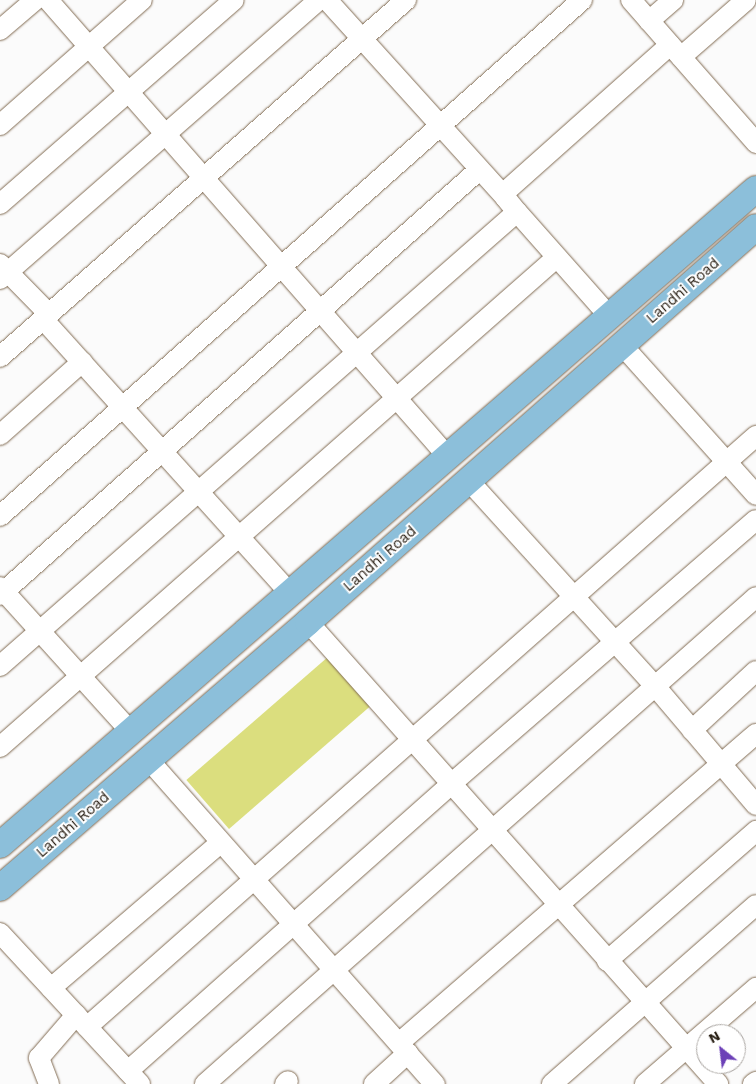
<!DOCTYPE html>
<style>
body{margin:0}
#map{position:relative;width:756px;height:1084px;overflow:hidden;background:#fbfbfb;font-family:"Work Sans",sans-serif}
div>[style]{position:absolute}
.green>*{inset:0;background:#dbde7e;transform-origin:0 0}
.roads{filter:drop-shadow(0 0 1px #826c53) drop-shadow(0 0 1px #826c53)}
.minor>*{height:20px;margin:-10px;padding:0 10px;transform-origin:10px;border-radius:10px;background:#fff}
.major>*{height:26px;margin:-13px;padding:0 13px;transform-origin:13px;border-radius:13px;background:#8cbfda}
span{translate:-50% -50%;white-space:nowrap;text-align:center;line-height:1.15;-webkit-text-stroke:4px #fff;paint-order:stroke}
.street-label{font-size:15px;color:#2a2116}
.north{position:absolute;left:696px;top:1024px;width:50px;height:50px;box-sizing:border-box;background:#fff;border:1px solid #aaa6a2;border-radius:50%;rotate:331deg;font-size:14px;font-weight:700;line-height:20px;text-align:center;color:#2a2116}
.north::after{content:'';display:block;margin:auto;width:18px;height:22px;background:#6c40b7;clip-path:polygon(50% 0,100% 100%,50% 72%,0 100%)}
</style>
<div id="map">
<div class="green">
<div style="left:329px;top:656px;width:65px;height:189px;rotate:49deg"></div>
</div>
<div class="roads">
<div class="minor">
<div style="left:48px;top:0;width:609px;rotate:48.8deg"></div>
<div style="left:327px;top:0;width:266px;rotate:47.9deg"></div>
<div style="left:631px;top:0;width:190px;rotate:48.8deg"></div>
<div style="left:649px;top:21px;width:32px;rotate:-41deg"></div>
<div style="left:0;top:30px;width:46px;rotate:-40.6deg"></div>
<div style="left:681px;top:57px;width:86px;rotate:-41.2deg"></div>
<div style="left:0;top:125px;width:189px;rotate:-41.4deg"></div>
<div style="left:0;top:204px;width:310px;rotate:-41.1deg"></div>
<div style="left:0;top:264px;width:70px;rotate:45.6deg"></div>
<div style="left:0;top:279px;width:424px;rotate:-41.2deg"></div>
<div style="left:610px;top:317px;width:140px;rotate:-131.5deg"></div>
<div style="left:517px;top:212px;width:19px;rotate:-129deg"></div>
<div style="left:505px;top:197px;width:5px;rotate:-90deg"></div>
<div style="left:505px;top:192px;width:221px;rotate:-41.7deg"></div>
<div style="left:43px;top:319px;width:370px;rotate:48deg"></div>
<div style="left:622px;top:345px;width:201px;rotate:48.2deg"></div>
<div style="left:0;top:357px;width:541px;rotate:-41.33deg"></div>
<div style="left:0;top:435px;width:110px;rotate:-41.7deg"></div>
<div style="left:469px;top:481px;width:277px;rotate:47.8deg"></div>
<div style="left:655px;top:686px;width:156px;rotate:49.7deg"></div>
<div style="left:0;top:516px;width:778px;rotate:-41.56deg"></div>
<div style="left:0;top:587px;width:195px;rotate:47.9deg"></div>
<div style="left:0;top:595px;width:640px;rotate:-41.58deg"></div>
<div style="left:308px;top:622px;width:618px;rotate:48.41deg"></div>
<div style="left:0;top:666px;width:688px;rotate:-41.29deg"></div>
<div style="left:692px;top:730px;width:87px;rotate:-42.7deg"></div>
<div style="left:0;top:747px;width:740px;rotate:-41.33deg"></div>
<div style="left:148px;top:759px;width:434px;rotate:48.6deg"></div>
<div style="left:0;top:933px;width:206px;rotate:47.2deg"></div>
<div style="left:607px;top:961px;width:198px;rotate:-41.1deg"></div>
<div style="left:51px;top:988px;width:223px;rotate:-40.6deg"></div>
<div style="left:87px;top:1027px;width:893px;rotate:-41.46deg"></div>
<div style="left:399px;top:1043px;width:472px;rotate:-40.9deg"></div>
<div style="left:128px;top:1071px;width:432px;rotate:-41.6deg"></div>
<div style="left:451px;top:784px;width:403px;rotate:-40.9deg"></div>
<div style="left:49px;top:1084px;width:28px;rotate:-111deg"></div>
<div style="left:39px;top:1058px;width:57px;rotate:-49.3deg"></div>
<div style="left:205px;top:1084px;width:735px;rotate:-41.47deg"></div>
<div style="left:285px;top:1084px;width:4px;rotate:-45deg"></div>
<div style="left:374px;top:1084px;width:46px;rotate:-42.4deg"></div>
<div style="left:552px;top:1084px;width:271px;rotate:-41.3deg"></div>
<div style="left:645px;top:1084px;width:147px;rotate:-40.9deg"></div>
<div style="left:753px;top:1084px;width:4px;rotate:-34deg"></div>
</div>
<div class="major">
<div style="left:0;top:845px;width:1001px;rotate:-40.95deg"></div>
<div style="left:0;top:888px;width:407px;rotate:-40.8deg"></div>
<div style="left:308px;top:622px;width:597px;rotate:-41.4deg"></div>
</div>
</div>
<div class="street-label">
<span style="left:683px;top:291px;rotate:-41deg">Landhi Road</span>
<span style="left:380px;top:559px;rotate:-41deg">Landhi Road</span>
<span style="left:73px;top:825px;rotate:-41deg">Landhi Road</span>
</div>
<div class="north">N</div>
</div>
